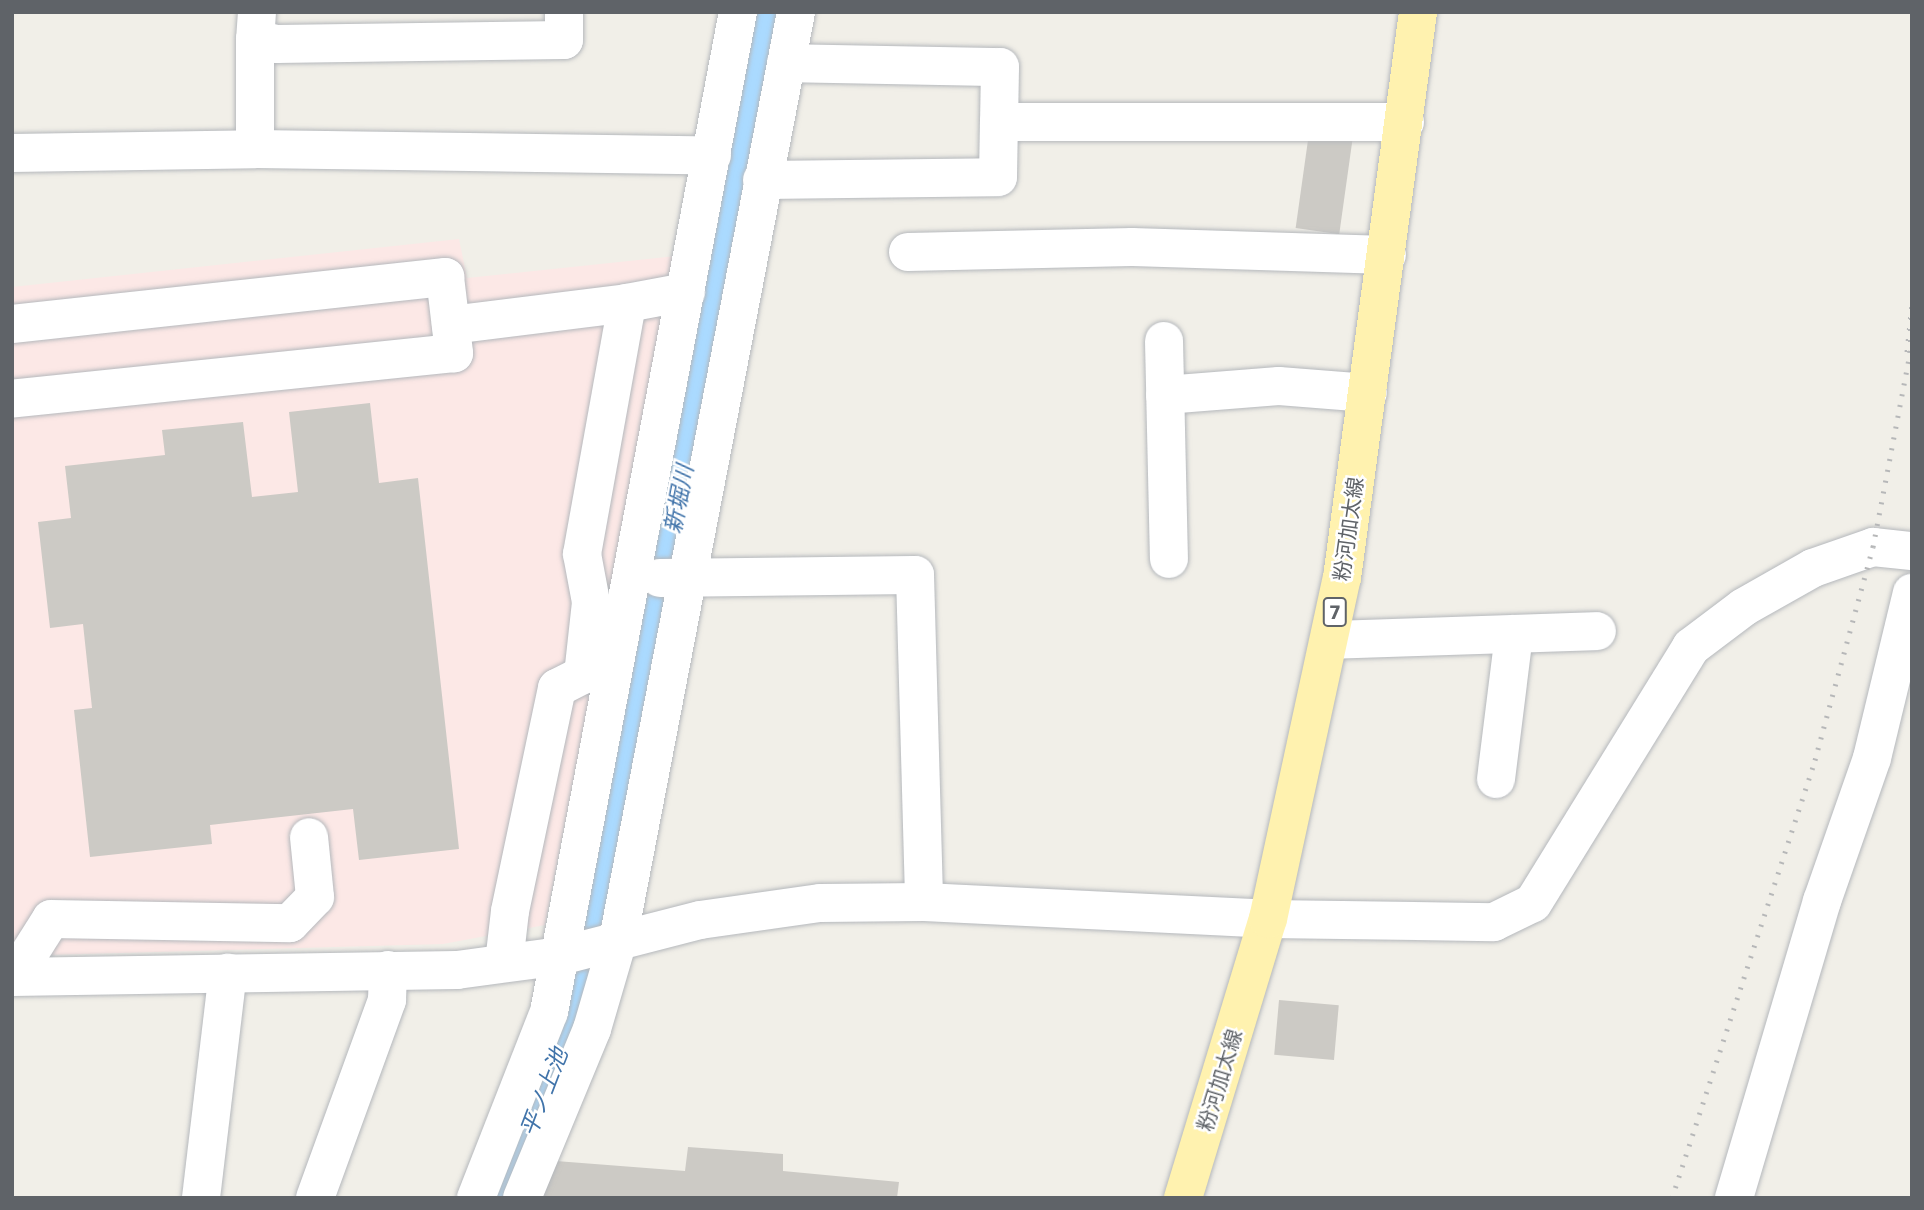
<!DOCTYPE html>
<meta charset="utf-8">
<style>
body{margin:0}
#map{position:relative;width:1924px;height:1210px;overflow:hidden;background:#f1efe8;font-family:Commissioner,"Noto Sans JP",sans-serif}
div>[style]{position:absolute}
.medical>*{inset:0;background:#fce8e6}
.stream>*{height:10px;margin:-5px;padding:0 5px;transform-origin:5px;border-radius:5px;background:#aadaff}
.river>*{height:56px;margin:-28px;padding:0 28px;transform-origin:28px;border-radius:28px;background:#aadaff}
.building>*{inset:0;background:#cccac5;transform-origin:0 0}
.roads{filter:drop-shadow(0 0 2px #b5b8bc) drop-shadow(0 0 2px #b5b8bc)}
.minor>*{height:38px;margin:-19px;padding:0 19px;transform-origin:19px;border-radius:19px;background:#fff}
.major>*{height:38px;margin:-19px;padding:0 19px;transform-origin:19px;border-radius:19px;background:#fff2af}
.rail>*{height:5px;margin-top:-2.5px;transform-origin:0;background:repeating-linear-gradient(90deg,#b6b7b8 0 2px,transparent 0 11px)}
span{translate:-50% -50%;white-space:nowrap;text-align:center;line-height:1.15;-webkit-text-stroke:5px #fff;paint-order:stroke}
.shield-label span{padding:2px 5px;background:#fff;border:2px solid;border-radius:5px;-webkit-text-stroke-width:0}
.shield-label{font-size:19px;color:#5f6368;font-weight:700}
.street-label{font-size:21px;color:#5f6368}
.water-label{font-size:23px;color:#4174aa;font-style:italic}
.frame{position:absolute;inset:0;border:14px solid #5f6368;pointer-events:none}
</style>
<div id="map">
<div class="medical">
<div style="clip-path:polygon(459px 239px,467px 278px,676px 256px,545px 925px,443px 944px,12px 956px,12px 287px)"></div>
</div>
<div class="stream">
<div style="left:564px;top:992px;width:21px;rotate:-17deg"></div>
</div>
<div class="river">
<div style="left:502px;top:1198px;width:227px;rotate:-68.9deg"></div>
<div style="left:584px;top:986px;width:992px;rotate:-79.13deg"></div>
</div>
<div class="building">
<div style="left:1309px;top:133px;width:44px;height:96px;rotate:8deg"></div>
<div style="clip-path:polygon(370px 403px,379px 483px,418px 478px,459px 849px,359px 860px,353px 809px,210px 825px,212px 844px,90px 857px,74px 710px,92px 708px,83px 624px,50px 628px,38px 522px,71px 518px,65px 466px,165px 455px,162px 430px,243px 422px,252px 497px,298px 492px,289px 412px)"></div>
<div style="left:1279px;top:1000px;width:60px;height:55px;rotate:5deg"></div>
<div style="clip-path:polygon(688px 1147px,783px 1154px,783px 1171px,899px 1182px,897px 1198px,528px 1198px,543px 1160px,685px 1171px)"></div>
</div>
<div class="roads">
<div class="minor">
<div style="left:257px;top:12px;width:27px;rotate:94deg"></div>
<div style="left:255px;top:39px;width:22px;rotate:13deg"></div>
<div style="left:276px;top:44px;width:288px;rotate:-0.8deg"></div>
<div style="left:564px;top:40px;width:28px;rotate:-90deg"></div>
<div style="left:255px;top:39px;width:110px;rotate:90deg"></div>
<div style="left:255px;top:149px;width:457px;rotate:0.8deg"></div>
<div style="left:786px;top:63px;width:214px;rotate:1.1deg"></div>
<div style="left:1000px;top:67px;width:55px;rotate:91deg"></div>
<div style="left:12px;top:153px;width:243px;rotate:-0.9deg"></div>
<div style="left:762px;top:180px;width:236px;rotate:-0.7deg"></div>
<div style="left:998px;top:177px;width:55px;rotate:-89deg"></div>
<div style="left:999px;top:122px;width:406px"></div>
<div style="left:908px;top:252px;width:224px;rotate:-1.3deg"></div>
<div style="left:1132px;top:247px;width:255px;rotate:1.8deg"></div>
<div style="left:12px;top:324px;width:436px;rotate:-6.2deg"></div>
<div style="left:445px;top:277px;width:77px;rotate:83.2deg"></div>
<div style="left:454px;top:353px;width:444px;rotate:174.1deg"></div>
<div style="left:451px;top:325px;width:177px;rotate:-7.1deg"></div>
<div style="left:1164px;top:341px;width:218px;rotate:88.7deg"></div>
<div style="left:1165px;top:395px;width:114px;rotate:-4.5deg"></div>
<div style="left:1279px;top:386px;width:89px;rotate:4.5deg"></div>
<div style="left:660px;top:578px;width:255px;rotate:-0.7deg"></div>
<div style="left:915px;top:575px;width:327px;rotate:88.4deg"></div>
<div style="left:1330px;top:640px;width:267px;rotate:-1.9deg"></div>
<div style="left:1496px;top:779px;width:146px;rotate:-82.9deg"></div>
<div style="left:504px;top:963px;width:52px;rotate:-83.4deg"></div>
<div style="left:510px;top:911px;width:228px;rotate:-78.1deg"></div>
<div style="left:557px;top:688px;width:29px;rotate:-27deg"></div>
<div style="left:583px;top:675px;width:73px;rotate:-83.7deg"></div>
<div style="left:591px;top:602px;width:49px;rotate:-100.6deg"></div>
<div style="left:582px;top:554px;width:255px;rotate:-79.8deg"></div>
<div style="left:627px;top:303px;width:60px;rotate:-10.6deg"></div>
<div style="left:15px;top:976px;width:67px;rotate:-57.7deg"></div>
<div style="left:51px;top:919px;width:239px;rotate:1deg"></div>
<div style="left:290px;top:923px;width:36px;rotate:-46deg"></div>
<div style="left:315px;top:897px;width:60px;rotate:-95.7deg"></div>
<div style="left:12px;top:977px;width:445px;rotate:-0.9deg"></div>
<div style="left:457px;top:970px;width:104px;rotate:-7.7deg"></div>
<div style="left:560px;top:956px;width:145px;rotate:-14.4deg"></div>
<div style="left:700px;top:920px;width:121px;rotate:-8.1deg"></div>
<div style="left:820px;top:903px;width:104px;rotate:-0.6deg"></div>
<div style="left:924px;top:902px;width:344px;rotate:2.8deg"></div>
<div style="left:1268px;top:919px;width:226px;rotate:0.8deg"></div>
<div style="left:1494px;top:922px;width:43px;rotate:-26deg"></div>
<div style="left:1533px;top:903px;width:301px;rotate:-58.3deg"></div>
<div style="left:1691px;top:647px;width:66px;rotate:-37deg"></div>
<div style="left:1744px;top:607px;width:79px;rotate:-29.5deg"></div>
<div style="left:1813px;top:568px;width:64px;rotate:-19.3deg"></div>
<div style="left:1873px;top:547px;width:39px;rotate:6deg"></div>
<div style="left:201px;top:1198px;width:227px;rotate:-83.2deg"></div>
<div style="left:315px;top:1198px;width:211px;rotate:-70deg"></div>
<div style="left:387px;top:1000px;width:30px;rotate:-88deg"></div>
<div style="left:476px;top:1198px;width:200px;rotate:-68.6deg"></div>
<div style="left:549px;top:1012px;width:1018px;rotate:-79.3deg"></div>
<div style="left:522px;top:1198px;width:183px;rotate:-67.5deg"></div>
<div style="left:592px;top:1029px;width:93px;rotate:-73.7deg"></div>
<div style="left:618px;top:940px;width:945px;rotate:-79.14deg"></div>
<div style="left:1734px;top:1198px;width:310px;rotate:-73.5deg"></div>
<div style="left:1822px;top:901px;width:151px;rotate:-70.7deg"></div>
<div style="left:1872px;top:758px;width:170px;rotate:-76.4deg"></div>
</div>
<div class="major">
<div style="left:1183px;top:1198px;width:292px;rotate:-73.1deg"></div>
<div style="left:1268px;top:919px;width:349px;rotate:-77.8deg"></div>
<div style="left:1342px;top:578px;width:571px;rotate:-82.35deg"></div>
</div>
</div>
<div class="rail">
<div style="left:1907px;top:352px;width:48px;rotate:-84.1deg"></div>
<div style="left:1672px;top:1198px;width:461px;rotate:-71.9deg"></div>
<div style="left:1815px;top:760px;width:221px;rotate:-74.8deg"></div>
<div style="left:1873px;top:547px;width:208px;rotate:-79.2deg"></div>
</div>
<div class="shield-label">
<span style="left:1335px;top:612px">7</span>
</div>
<div class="street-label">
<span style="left:1348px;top:529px;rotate:-82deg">粉河加太線</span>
<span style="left:1219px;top:1080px;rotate:-73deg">粉河加太線</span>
</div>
<div class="water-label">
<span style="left:678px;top:499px;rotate:-79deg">新堀川</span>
<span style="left:543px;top:1092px;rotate:-69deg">平ノ上池</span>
</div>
<div class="frame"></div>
</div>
